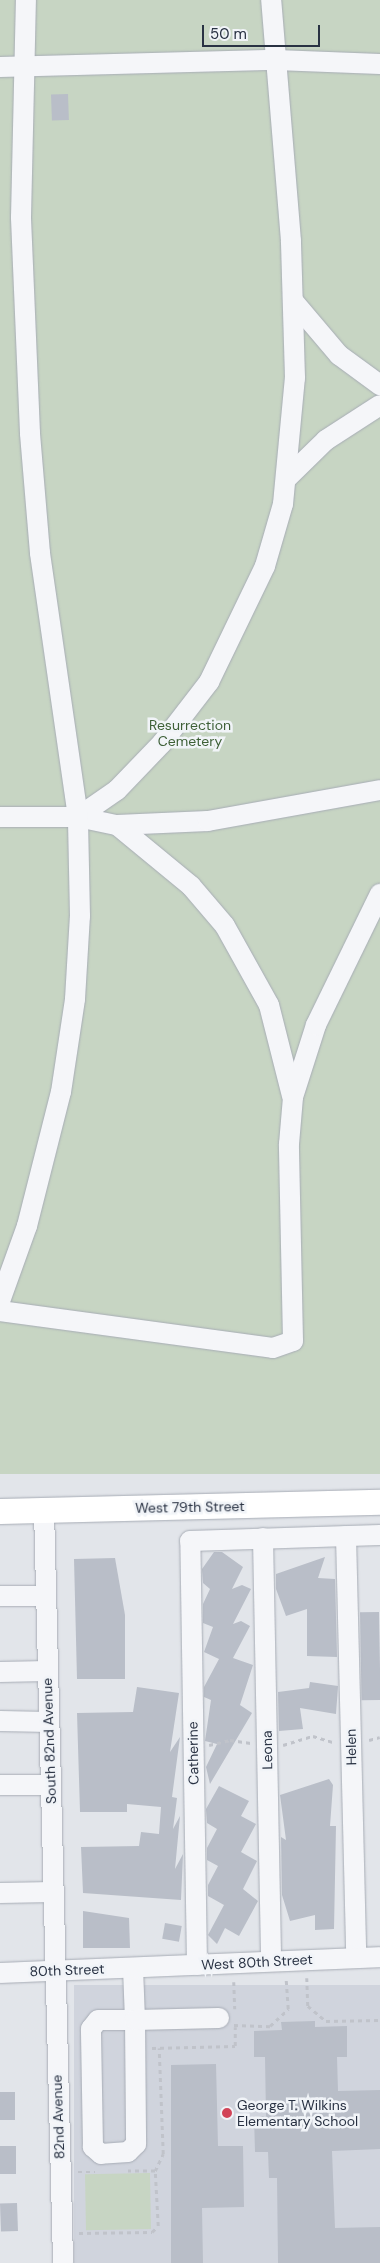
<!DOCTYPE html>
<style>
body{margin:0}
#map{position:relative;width:380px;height:2263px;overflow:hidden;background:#e2e5ea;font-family:"DM Sans",sans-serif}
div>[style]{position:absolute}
.built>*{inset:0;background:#d0d4dd;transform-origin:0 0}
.green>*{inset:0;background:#c7d5c3;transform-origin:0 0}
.building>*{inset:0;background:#b9bec8;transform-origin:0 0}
.path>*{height:2.5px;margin-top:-1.25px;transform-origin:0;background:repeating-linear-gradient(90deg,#c0c3ca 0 4px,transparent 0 8px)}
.roads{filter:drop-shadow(0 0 1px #a7acb5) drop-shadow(0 0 1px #a7acb5)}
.minor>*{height:20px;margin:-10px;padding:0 10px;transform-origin:10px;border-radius:10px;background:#f5f6f9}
.major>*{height:25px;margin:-12.5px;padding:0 12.5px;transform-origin:12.5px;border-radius:12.5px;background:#fff}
.dots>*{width:14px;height:14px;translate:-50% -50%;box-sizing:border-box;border:2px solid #f1f4f8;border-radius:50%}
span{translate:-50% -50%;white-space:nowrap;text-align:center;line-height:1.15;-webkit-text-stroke:5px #f1f4f8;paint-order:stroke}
.park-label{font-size:14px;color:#3d5f36}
.street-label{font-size:14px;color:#293243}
.poi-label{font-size:14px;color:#293243}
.left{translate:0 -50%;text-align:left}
.scale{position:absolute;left:202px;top:25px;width:118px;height:22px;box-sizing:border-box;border:2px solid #293243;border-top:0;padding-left:6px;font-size:15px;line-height:18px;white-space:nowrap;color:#293243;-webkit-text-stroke:4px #f1f4f8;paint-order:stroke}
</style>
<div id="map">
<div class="built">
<div style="left:380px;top:1985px;width:278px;height:306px;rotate:90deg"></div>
</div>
<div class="green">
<div style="left:0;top:0;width:380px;height:1474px"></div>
<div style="left:150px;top:2173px;width:56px;height:65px;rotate:89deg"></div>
</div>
<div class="building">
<div style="left:68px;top:94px;width:26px;height:17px;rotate:88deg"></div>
<div style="clip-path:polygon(214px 1552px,222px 1552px,243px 1567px,232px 1589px,242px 1585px,251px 1589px,233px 1624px,241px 1621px,250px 1626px,233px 1658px,253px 1665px,240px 1705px,252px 1713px,210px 1784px,206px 1767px,217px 1744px,205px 1741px,211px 1700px,204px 1697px,204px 1687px,219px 1659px,204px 1652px,213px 1627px,203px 1623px,203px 1604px,210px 1589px,203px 1583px,202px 1569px)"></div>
<div style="clip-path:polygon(325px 1557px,318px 1578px,335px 1579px,337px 1657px,307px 1656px,307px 1609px,286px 1616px,276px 1589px,276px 1574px)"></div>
<div style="clip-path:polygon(115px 1558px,125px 1615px,125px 1679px,77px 1679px,74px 1559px)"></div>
<div style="left:379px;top:1612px;width:88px;height:19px;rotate:89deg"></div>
<div style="clip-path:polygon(310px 1682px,338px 1686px,336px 1714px,300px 1708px,303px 1729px,279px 1731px,278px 1692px,309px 1688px)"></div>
<div style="clip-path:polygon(137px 1687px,179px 1693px,170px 1752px,180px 1737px,172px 1797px,177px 1798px,173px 1829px,180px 1816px,175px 1869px,183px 1854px,181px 1900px,83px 1893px,81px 1847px,139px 1846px,141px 1832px,159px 1834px,161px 1807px,127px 1804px,127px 1812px,80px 1812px,77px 1713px,133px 1712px)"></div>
<div style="clip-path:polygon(329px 1779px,333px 1785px,330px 1826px,336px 1826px,334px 1929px,315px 1930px,315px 1915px,290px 1921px,282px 1895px,281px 1837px,286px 1840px,280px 1795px)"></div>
<div style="clip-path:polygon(219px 1786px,249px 1801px,241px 1816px,256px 1824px,241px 1852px,257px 1861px,243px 1889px,258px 1901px,239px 1936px,225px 1928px,217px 1944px,208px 1935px,224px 1905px,208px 1896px,208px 1885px,218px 1866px,207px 1860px,207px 1848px,217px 1829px,207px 1823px,206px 1809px)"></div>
<div style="clip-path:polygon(83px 1911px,129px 1918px,130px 1948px,83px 1948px)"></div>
<div style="left:165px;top:1923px;width:17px;height:16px;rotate:10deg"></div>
<div style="clip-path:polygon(315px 2021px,315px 2027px,347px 2026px,347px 2057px,337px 2057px,338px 2091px,380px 2090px,380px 2149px,332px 2151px,335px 2228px,380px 2227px,380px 2263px,278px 2263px,277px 2178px,269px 2178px,268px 2152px,255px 2152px,254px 2117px,266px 2116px,265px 2057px,254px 2057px,254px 2031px,282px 2030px,281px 2022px)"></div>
<div style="clip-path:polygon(216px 2064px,218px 2146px,243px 2146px,244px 2207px,202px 2208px,203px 2263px,171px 2263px,171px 2065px)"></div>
<div style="left:15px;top:2092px;width:28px;height:15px;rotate:90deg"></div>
<div style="left:0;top:2146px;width:16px;height:28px"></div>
<div style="left:17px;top:2203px;width:28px;height:17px;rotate:88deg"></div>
</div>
<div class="path">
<div style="left:369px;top:1740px;width:11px;rotate:-15deg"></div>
<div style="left:209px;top:1745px;width:22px;rotate:-13deg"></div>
<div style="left:230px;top:1740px;width:21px;rotate:8deg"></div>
<div style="left:283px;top:1745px;width:31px;rotate:-17deg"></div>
<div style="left:313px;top:1736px;width:21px;rotate:17deg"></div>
<div style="left:307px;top:1978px;width:28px;rotate:88deg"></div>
<div style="left:308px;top:2006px;width:23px;rotate:40deg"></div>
<div style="left:326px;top:2021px;width:54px;rotate:-1.1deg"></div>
<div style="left:234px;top:1982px;width:27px;rotate:88deg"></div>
<div style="left:234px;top:2025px;width:36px;rotate:2deg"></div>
<div style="left:270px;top:2026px;width:25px;rotate:-43deg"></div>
<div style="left:288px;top:2009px;width:30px;rotate:-94deg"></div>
<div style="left:152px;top:2048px;width:83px;rotate:-1.4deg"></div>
<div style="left:235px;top:2046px;width:19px;rotate:-90deg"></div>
<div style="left:155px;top:2171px;width:19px;rotate:-65deg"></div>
<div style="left:163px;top:2154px;width:106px;rotate:-92.2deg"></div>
<div style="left:78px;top:2172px;width:17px"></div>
<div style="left:79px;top:2233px;width:73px;rotate:-0.8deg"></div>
<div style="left:152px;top:2232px;width:8px;rotate:-45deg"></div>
<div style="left:158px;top:2226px;width:55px;rotate:-93.1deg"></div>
<div style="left:155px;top:2171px;width:27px;rotate:180deg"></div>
</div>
<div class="roads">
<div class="minor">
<div style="left:0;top:67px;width:276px;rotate:-1.5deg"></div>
<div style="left:276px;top:60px;width:104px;rotate:2.2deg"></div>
<div style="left:294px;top:302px;width:70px;rotate:49.7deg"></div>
<div style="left:339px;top:355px;width:51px;rotate:36.2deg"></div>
<div style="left:286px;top:479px;width:56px;rotate:-44.3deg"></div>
<div style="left:326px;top:440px;width:64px;rotate:-32.9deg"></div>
<div style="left:0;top:817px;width:78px"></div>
<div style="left:78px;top:817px;width:47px;rotate:-34.7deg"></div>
<div style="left:117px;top:790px;width:65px;rotate:-46.2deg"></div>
<div style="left:162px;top:743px;width:77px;rotate:-52.4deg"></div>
<div style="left:209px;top:682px;width:129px;rotate:-64.2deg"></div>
<div style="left:265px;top:566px;width:65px;rotate:-73.8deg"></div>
<div style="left:283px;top:504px;width:127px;rotate:-84.6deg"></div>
<div style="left:295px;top:378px;width:137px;rotate:-91.7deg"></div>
<div style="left:291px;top:241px;width:242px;rotate:-94.7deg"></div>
<div style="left:78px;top:817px;width:40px;rotate:12deg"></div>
<div style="left:117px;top:825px;width:96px;rotate:39.5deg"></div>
<div style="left:191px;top:886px;width:52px;rotate:49.6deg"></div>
<div style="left:225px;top:926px;width:90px;rotate:60.9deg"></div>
<div style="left:269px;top:1005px;width:94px;rotate:75.8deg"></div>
<div style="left:117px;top:825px;width:91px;rotate:-2.5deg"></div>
<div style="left:208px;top:821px;width:175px;rotate:-10.2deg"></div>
<div style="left:0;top:1301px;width:80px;rotate:-70.2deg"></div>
<div style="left:27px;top:1226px;width:138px;rotate:-75.8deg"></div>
<div style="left:61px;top:1092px;width:94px;rotate:-81.4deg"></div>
<div style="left:75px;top:999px;width:83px;rotate:-86.6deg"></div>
<div style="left:80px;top:916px;width:99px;rotate:-91.2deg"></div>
<div style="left:78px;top:817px;width:267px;rotate:-98.2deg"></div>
<div style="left:40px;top:553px;width:120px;rotate:-94.8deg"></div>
<div style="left:30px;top:433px;width:216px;rotate:-92.4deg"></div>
<div style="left:21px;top:217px;width:217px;rotate:-88.7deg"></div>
<div style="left:0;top:1311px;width:275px;rotate:7.7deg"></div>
<div style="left:273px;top:1348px;width:21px;rotate:-19deg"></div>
<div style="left:293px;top:1341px;width:197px;rotate:-91.2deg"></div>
<div style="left:289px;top:1144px;width:47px;rotate:-85.1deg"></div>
<div style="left:293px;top:1097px;width:76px;rotate:-72.3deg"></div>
<div style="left:316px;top:1025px;width:146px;rotate:-64deg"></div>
<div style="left:44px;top:1510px;width:753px;rotate:88.55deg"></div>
<div style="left:346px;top:1536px;width:421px;rotate:88.6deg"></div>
<div style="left:263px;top:1538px;width:423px;rotate:88.9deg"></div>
<div style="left:0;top:1596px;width:46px"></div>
<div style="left:0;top:1672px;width:47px;rotate:-1.2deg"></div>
<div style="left:0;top:1721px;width:49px;rotate:1.2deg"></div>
<div style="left:0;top:1785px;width:51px"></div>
<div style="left:0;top:1893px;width:53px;rotate:-1.1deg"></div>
<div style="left:197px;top:1965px;width:424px;rotate:-90.9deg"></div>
<div style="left:190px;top:1541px;width:190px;rotate:-1.8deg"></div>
<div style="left:133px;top:1968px;width:52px;rotate:87.8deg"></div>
<div style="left:135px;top:2020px;width:124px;rotate:89.5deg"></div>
<div style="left:136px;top:2144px;width:11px;rotate:135deg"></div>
<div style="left:128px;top:2152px;width:27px;rotate:176deg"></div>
<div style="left:101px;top:2154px;width:11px;rotate:-139deg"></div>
<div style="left:93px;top:2147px;width:118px;rotate:-91deg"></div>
<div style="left:91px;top:2029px;width:11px;rotate:-52deg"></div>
<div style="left:98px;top:2020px;width:37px"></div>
<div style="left:135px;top:2020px;width:84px;rotate:-1.4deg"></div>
<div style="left:0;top:1973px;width:380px;rotate:-2.4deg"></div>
</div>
<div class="major">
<div style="left:0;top:1511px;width:380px;rotate:-1.4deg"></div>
</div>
</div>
<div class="dots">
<div style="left:227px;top:2113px;background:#d24458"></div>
</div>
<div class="park-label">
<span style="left:190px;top:733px">Resurrection<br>Cemetery</span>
</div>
<div class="street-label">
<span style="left:190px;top:1507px;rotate:-1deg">West 79th Street</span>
<span style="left:49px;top:1741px;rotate:-92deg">South 82nd Avenue</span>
<span style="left:351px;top:1747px;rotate:-91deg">Helen</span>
<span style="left:267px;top:1750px;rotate:-91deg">Leona</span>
<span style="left:193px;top:1753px;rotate:-91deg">Catherine</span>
<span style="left:257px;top:1962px;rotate:-3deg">West 80th Street</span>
<span style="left:67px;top:1970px;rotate:-2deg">80th Street</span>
<span style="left:58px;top:2117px;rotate:-92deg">82nd Avenue</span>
</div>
<div class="poi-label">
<span class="left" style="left:237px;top:2113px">George T. Wilkins<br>Elementary School</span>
</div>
<div class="scale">50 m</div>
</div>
